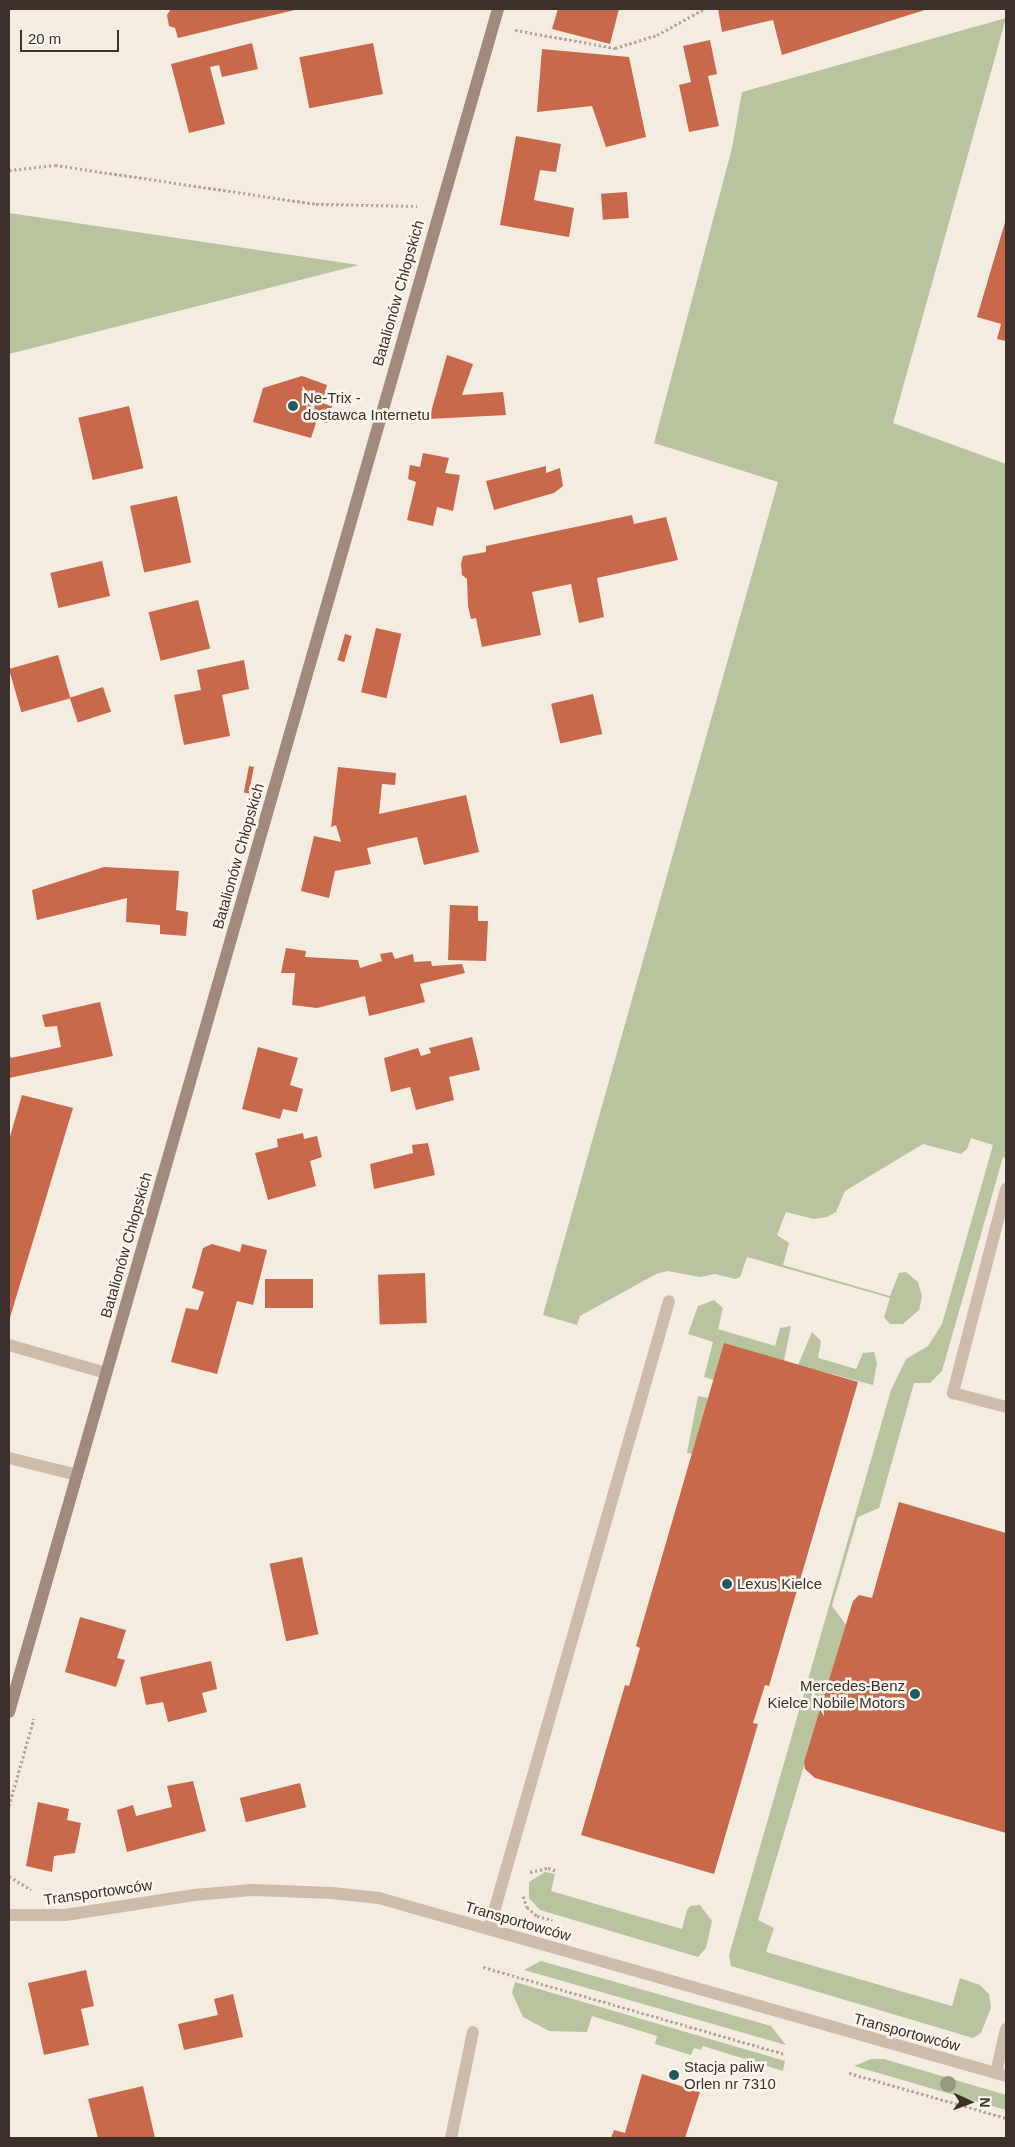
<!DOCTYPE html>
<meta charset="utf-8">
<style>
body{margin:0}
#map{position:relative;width:1015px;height:2147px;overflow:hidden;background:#f4ebe1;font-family:Helvetica,sans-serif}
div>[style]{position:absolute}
.green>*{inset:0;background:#b8c4a0;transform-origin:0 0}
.building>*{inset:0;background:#c8694b;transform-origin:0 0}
.path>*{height:3px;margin-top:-1.5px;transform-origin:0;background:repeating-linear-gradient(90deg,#b9a596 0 2.5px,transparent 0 5px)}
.lane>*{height:12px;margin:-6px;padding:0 6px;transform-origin:6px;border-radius:6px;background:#cdbbac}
.street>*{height:12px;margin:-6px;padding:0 6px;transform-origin:6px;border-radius:6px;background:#cdbbac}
.secondary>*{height:12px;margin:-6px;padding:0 6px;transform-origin:6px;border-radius:6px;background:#a18a7d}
.trees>*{width:16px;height:16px;margin:-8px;border-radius:50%;background:#969b7f}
.dots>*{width:14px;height:14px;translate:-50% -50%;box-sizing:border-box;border:2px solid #fbf5ee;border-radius:50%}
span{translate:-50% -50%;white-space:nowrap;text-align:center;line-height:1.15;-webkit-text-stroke:5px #fbf5ee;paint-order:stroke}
.street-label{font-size:15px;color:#3b302b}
.poi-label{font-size:15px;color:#3b302b}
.left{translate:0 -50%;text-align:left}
.right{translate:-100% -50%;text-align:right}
.frame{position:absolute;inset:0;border:10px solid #3b302b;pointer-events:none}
.north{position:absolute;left:945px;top:2077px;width:50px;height:50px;-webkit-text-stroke:4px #fbf5ee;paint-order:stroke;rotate:92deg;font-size:14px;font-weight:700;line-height:20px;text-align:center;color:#3b302b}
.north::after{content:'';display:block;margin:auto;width:18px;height:22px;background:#3b302b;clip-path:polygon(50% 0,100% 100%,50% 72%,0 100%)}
.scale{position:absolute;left:20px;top:30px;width:99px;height:22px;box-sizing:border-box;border:2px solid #3b302b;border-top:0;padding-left:6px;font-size:15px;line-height:18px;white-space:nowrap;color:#3b302b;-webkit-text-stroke:4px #fbf5ee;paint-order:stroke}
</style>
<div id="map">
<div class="green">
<div style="clip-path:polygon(1006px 18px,893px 423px,1006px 464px,1006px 1158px,1003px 1157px,942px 1371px,930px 1383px,914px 1383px,879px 1508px,858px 1517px,832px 1606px,846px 1625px,758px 1920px,774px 1928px,766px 1952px,952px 2006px,960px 1978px,980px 1985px,989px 1994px,991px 2008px,981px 2033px,973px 2038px,731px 1966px,729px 1955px,891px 1390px,906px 1359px,928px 1346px,942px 1324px,993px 1145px,971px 1138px,967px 1149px,961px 1154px,923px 1144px,845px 1191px,836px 1212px,827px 1217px,814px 1219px,786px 1212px,777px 1235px,789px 1243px,783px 1265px,890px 1296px,899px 1273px,906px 1272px,918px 1282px,922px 1296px,919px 1310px,903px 1324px,890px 1324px,884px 1317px,890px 1298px,747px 1257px,740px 1277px,735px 1279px,715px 1274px,700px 1277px,668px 1271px,656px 1274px,580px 1316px,577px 1325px,543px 1315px,778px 482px,654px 443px,732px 148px,742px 92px)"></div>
<div style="clip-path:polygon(9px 213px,359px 265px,9px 354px)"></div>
<div style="clip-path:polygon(714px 1300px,723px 1308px,718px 1329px,775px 1346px,780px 1328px,791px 1326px,784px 1361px,714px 1380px,704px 1377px,713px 1342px,688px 1334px,698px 1306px)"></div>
<div style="clip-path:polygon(812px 1332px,821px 1341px,818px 1358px,856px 1369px,863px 1353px,874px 1352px,877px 1363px,873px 1385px,798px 1365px)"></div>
<div style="left:698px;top:1396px;width:10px;height:58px;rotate:11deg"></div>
<div style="clip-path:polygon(545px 1872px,555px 1874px,551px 1891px,682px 1929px,687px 1910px,690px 1906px,700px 1905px,712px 1921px,706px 1948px,698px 1957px,540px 1910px,529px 1898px,529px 1882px)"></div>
<div style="clip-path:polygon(541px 1961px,771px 2026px,786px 2045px,524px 1970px)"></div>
<div style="clip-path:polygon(515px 1982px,785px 2061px,783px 2071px,703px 2046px,701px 2050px,694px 2048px,691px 2055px,655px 2044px,657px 2036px,592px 2016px,587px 2032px,549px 2031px,523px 2017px,512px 1993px)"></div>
<div style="clip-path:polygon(871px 2059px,884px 2059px,1006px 2095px,1006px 2110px,854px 2066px)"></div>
</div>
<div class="building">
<div style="clip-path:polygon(171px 9px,299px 9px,178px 38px,175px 28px,169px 26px,167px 15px)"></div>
<div style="clip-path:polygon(558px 9px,619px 9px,610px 44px,552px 29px)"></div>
<div style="clip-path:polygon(718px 9px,928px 9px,782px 55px,773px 20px,722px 32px)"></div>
<div style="clip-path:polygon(710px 40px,717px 74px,708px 76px,719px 126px,689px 132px,679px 85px,691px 82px,683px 46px)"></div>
<div style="clip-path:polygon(252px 43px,258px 69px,222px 77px,219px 65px,210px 67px,225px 124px,189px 133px,171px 64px)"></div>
<div style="left:373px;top:43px;width:52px;height:75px;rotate:79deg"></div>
<div style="clip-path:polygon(542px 49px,629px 57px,646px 137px,606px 147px,592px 106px,537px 112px)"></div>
<div style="clip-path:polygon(516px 136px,561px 144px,556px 172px,540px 170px,534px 200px,574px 208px,569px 237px,500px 225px)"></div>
<div style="left:627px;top:192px;width:26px;height:26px;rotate:86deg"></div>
<div style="clip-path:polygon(1006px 219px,1006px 341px,997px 339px,1001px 324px,977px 317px)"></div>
<div style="clip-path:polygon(447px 355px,473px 364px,462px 395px,503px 392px,506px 415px,429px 419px)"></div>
<div style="clip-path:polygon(302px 376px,327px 385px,322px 403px,332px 406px,327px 423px,317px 420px,311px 438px,253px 422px,263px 388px)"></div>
<div style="left:129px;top:406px;width:64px;height:52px;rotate:77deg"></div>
<div style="clip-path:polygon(423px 453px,449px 458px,445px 473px,460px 475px,453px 511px,437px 507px,433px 526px,407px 520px,416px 482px,408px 479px,410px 465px,420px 467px)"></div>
<div style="clip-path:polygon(546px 466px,546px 473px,560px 468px,563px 486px,554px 493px,494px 510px,486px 481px)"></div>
<div style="left:177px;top:496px;width:68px;height:48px;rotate:78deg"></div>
<div style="clip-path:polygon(632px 515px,634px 524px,666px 517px,678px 560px,597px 578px,604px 617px,579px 623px,571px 584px,532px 592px,541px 635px,482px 647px,476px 618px,471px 619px,468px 606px,467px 579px,462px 575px,461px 564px,463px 556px,486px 552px,486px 546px)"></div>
<div style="left:102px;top:561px;width:36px;height:53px;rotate:77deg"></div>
<div style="left:198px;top:600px;width:50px;height:51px;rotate:76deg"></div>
<div style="left:376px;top:628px;width:26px;height:66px;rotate:13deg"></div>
<div style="left:345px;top:634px;width:7px;height:27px;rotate:16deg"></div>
<div style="left:58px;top:655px;width:45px;height:51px;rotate:74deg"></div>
<div style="clip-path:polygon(244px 660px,249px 689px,222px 695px,230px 736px,184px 745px,174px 695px,201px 690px,197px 670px)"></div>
<div style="left:103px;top:687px;width:26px;height:35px;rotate:72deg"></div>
<div style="left:593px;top:694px;width:41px;height:43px;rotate:77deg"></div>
<div style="left:249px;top:766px;width:5px;height:27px;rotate:11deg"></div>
<div style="clip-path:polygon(338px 767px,396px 773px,395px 785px,382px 784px,379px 814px,466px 795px,479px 852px,424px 865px,417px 837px,367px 848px,371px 864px,335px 871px,329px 898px,301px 891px,314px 836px,341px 842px,336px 825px,331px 827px)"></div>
<div style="clip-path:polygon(104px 867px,179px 871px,176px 910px,188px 912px,186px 936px,160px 934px,160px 925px,126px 922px,127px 898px,37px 920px,32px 890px)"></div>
<div style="clip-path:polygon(450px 905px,478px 906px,478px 921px,488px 921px,486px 961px,448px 960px)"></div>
<div style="clip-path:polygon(286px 948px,306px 951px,305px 957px,358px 960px,360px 968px,382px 961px,380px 954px,392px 952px,395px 959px,413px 954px,414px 962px,431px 961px,432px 966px,462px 964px,465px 973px,420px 984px,425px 1002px,369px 1016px,365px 996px,317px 1008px,292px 1005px,295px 973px,281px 973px)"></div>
<div style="clip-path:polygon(100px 1002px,113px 1056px,9px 1078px,9px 1054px,11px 1058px,61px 1047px,57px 1026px,45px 1027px,42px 1015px)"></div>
<div style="clip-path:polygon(472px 1037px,480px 1070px,449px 1077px,454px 1100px,416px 1110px,410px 1087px,391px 1092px,384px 1058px,418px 1048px,421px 1056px,431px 1053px,429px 1048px)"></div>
<div style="clip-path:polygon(258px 1047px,298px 1058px,290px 1085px,303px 1089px,297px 1112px,283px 1109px,280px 1119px,242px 1109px)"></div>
<div style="clip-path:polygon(22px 1095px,73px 1108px,9px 1321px,9px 1140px)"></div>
<div style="clip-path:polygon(303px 1133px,304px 1139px,317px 1136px,322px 1157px,310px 1161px,316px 1186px,268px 1200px,255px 1153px,278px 1147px,277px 1139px)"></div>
<div style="clip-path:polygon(428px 1143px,435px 1175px,374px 1189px,370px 1164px,413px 1153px,412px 1145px)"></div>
<div style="clip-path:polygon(212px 1244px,240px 1252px,242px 1244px,267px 1250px,253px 1305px,237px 1301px,217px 1374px,171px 1362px,186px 1308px,198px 1310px,204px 1292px,192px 1288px,203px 1248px)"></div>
<div style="left:425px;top:1273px;width:50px;height:47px;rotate:88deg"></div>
<div style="left:313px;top:1279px;width:29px;height:48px;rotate:90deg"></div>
<div style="clip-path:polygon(724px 1343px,858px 1382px,769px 1686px,765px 1685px,753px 1723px,758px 1724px,714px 1874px,581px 1835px,625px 1685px,629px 1686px,640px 1648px,636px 1646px)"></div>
<div style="clip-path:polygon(899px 1502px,1006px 1533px,1006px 1833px,815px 1778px,805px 1769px,804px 1762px,853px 1601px,859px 1595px,872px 1598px)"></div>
<div style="left:302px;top:1557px;width:79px;height:33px;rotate:78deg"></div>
<div style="clip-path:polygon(80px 1617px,126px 1630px,117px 1658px,125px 1660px,116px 1687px,65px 1672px)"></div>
<div style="clip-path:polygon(211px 1661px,217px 1689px,202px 1693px,207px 1712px,168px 1722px,163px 1702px,146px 1705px,140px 1677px)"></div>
<div style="clip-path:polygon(193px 1781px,206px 1831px,127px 1852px,117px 1810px,133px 1805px,136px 1816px,172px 1807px,167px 1786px)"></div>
<div style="left:300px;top:1783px;width:25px;height:62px;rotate:76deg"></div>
<div style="clip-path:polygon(38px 1802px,69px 1809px,67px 1820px,81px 1823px,75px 1853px,54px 1856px,52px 1872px,26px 1866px)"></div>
<div style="clip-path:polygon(86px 1970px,94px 2006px,81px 2009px,89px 2045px,44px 2055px,28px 1983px)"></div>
<div style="clip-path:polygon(233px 1994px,243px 2037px,184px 2050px,178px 2024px,218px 2015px,214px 1999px)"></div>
<div style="clip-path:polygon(642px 2074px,700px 2092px,685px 2138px,611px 2138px,614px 2130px,625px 2133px)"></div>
<div style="clip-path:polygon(143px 2086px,155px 2138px,98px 2138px,88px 2099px)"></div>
</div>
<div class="path">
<div style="left:515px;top:30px;width:102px;rotate:10.2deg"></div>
<div style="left:615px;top:48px;width:44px;rotate:-17.2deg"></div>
<div style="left:657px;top:35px;width:54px;rotate:-29deg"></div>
<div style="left:9px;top:170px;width:46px;rotate:-6.2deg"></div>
<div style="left:55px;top:165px;width:264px;rotate:8.5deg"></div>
<div style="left:316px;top:204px;width:101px;rotate:1.1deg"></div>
<div style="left:9px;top:1806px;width:91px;rotate:-74.1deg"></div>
<div style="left:530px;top:1872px;width:18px;rotate:-13deg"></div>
<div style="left:548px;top:1868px;width:9px;rotate:18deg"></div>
<div style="left:9px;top:1876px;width:26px;rotate:32deg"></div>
<div style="left:523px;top:1896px;width:12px;rotate:70deg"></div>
<div style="left:527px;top:1907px;width:13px;rotate:42deg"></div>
<div style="left:537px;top:1916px;width:16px;rotate:14deg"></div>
<div style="left:483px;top:1967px;width:313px;rotate:16.1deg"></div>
<div style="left:849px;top:2073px;width:163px;rotate:16deg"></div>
</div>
<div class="lane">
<div style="left:1006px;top:1189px;width:211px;rotate:104.6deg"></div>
<div style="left:953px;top:1393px;width:55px;rotate:14.8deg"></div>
<div style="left:9px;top:1345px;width:101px;rotate:16.1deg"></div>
<div style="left:9px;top:1458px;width:70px;rotate:14deg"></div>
<div style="left:996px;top:2073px;width:45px;rotate:-77.2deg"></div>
<div style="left:451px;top:2138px;width:108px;rotate:-78.3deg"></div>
</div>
<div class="street">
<div style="left:9px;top:1915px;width:56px"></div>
<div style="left:65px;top:1915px;width:131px;rotate:-8.8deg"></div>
<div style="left:194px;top:1895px;width:58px;rotate:-4.9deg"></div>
<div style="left:252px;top:1890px;width:80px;rotate:2.1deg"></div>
<div style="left:332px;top:1893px;width:47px;rotate:6.1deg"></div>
<div style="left:379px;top:1898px;width:652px;rotate:15.85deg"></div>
<div style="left:489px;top:1929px;width:653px;rotate:-74.01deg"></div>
</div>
<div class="secondary">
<div style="left:9px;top:1712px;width:1772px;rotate:-73.98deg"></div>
</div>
<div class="trees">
<div style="left:948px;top:2084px"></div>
</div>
<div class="dots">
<div style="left:293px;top:406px;background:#1f5a5e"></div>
<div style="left:727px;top:1584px;background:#1f5a5e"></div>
<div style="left:915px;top:1694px;background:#1f5a5e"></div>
<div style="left:674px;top:2075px;background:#1f5a5e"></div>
</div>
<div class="street-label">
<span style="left:398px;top:293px;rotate:-74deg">Batalionów Chłopskich</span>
<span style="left:238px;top:856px;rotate:-74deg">Batalionów Chłopskich</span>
<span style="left:126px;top:1245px;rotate:-74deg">Batalionów Chłopskich</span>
<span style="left:98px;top:1892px;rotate:-8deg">Transportowców</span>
<span style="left:518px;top:1921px;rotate:16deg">Transportowców</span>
<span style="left:907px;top:2032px;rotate:15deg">Transportowców</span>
</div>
<div class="poi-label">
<span class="left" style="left:303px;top:406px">Ne-Trix -<br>dostawca Internetu</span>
<span class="left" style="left:737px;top:1584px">Lexus Kielce</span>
<span class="right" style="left:905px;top:1694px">Mercedes-Benz<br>Kielce Nobile Motors</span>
<span class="left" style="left:684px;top:2075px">Stacja paliw<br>Orlen nr 7310</span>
</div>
<div class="frame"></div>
<div class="north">N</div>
<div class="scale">20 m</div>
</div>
